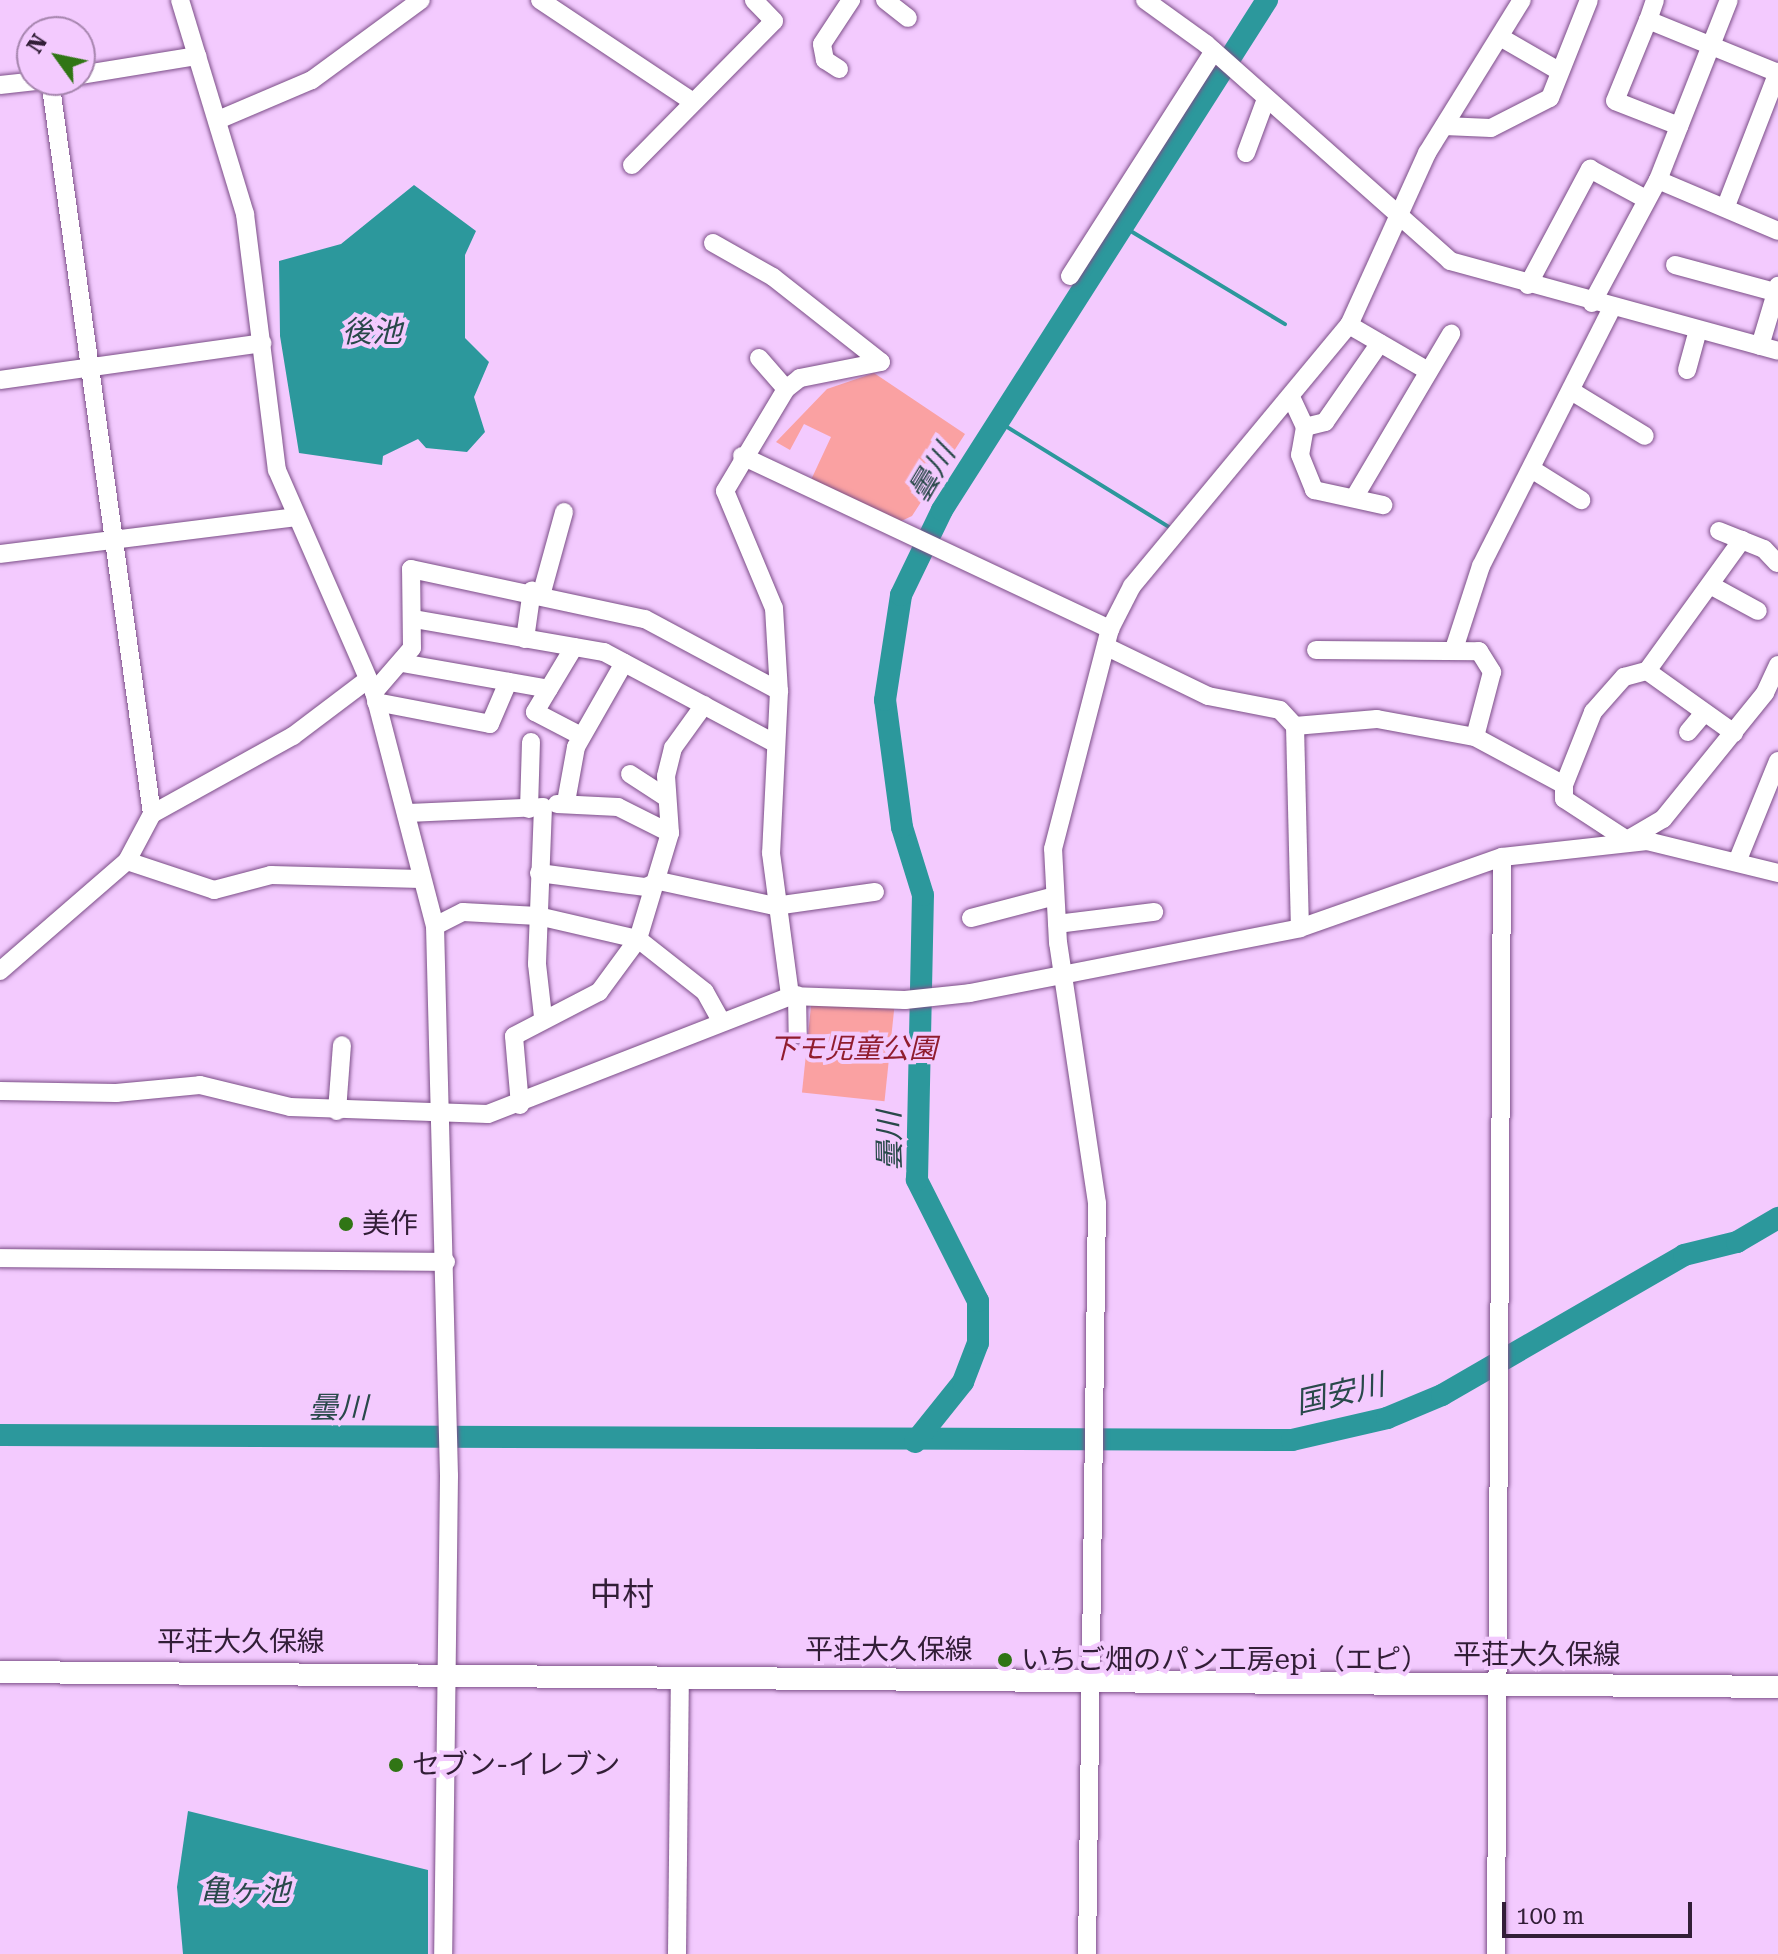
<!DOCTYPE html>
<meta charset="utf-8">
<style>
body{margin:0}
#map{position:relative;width:1778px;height:1954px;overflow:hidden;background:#f3cafe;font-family:"Roboto Serif","Noto Sans JP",serif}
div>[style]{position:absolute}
.green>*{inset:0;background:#faa1a2;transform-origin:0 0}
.water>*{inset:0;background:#2c989c}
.stream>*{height:4px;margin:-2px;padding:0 2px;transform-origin:2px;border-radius:2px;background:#2c989c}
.river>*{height:22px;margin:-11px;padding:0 11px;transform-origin:11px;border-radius:11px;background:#2c989c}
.roads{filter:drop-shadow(0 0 2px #7b4e87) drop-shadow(0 0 2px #7b4e87)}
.minor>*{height:18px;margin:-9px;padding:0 9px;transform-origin:9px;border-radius:9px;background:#fff}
.major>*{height:22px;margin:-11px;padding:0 11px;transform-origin:11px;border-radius:11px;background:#fff}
.dots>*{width:22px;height:22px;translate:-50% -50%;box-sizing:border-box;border:4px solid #f3cafe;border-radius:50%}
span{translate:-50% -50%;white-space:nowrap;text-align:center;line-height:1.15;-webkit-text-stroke:8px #f3cafe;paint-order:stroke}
.park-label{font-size:28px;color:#901d2e;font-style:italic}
.poi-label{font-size:28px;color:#321e37}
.left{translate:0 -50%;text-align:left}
.street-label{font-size:28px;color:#321e37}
.water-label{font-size:30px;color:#29494a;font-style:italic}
.quarter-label{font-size:32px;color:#321e37}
.north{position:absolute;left:16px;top:16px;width:80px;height:80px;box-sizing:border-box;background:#f3cafe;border:2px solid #a685ae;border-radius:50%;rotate:303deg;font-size:22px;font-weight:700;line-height:32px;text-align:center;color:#321e37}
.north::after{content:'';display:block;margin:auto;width:28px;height:36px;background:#307515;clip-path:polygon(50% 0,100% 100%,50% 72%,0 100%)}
.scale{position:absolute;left:1502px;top:1902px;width:190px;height:36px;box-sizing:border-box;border:4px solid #321e37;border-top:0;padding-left:10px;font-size:24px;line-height:28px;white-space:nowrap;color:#321e37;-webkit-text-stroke:6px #f3cafe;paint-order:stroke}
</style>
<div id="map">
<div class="green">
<div style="clip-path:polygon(874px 373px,965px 434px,912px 516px,897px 523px,810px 482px,831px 437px,804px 424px,790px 450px,776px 442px,827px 389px)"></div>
<div style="left:812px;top:997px;width:83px;height:96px;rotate:6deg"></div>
</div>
<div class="water">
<div style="clip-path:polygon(414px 185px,476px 231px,465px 255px,465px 338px,489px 362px,474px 397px,485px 432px,467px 452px,426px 448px,418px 439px,383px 456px,382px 465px,299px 453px,280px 336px,279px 261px,341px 244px)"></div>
<div style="clip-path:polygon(188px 1811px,428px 1870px,428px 1954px,183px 1954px,177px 1887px)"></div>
</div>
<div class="stream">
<div style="left:1124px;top:227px;width:188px;rotate:31.1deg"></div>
<div style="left:999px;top:422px;width:200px;rotate:31.7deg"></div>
</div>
<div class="river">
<div style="left:0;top:1435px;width:1292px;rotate:0.22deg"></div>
<div style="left:1292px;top:1440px;width:98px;rotate:-13deg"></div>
<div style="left:1387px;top:1418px;width:60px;rotate:-22.7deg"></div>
<div style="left:1442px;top:1395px;width:280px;rotate:-30deg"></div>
<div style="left:1684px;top:1255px;width:55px;rotate:-13.8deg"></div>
<div style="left:1737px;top:1242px;width:48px;rotate:-30.3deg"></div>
<div style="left:915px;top:1442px;width:77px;rotate:-51.3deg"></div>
<div style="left:963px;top:1382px;width:42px;rotate:-69deg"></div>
<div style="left:978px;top:1343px;width:42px;rotate:-90deg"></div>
<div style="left:978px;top:1301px;width:136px;rotate:-116.8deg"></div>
<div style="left:917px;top:1180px;width:285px;rotate:-88.8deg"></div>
<div style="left:923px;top:895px;width:71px;rotate:-107.2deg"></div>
<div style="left:902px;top:827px;width:128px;rotate:-97.6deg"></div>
<div style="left:885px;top:700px;width:106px;rotate:-81.3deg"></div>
<div style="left:901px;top:595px;width:94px;rotate:-64.2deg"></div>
<div style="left:942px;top:510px;width:605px;rotate:-57.49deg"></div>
</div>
<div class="roads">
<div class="minor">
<div style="left:180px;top:0;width:224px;rotate:73.1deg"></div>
<div style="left:245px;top:214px;width:258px;rotate:82.9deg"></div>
<div style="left:277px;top:470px;width:242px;rotate:66.4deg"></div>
<div style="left:374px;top:692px;width:242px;rotate:75.4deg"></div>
<div style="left:435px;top:926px;width:550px;rotate:88.54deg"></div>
<div style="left:449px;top:1476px;width:478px;rotate:90.7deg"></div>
<div style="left:540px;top:0;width:184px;rotate:33.7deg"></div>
<div style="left:885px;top:0;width:29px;rotate:38deg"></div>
<div style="left:1145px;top:0;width:75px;rotate:35.8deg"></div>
<div style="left:1206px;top:44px;width:327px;rotate:41.6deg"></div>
<div style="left:1450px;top:261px;width:340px;rotate:15.3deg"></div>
<div style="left:1655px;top:0;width:21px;rotate:109deg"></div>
<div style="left:1648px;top:20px;width:140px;rotate:22.2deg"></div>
<div style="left:1648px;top:20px;width:87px;rotate:112.2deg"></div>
<div style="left:1615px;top:101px;width:69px;rotate:21.3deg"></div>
<div style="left:1500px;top:37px;width:68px;rotate:30deg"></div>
<div style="left:839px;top:69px;width:17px;rotate:-147deg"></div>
<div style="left:825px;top:60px;width:16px;rotate:-101deg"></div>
<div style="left:822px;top:44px;width:53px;rotate:-56.6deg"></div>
<div style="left:80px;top:75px;width:119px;rotate:-9.2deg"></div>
<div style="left:50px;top:80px;width:741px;rotate:82.09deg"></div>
<div style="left:0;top:85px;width:45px;rotate:-6.3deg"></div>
<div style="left:218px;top:120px;width:102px;rotate:-23.1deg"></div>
<div style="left:312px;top:80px;width:135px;rotate:-36.3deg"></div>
<div style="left:1444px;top:126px;width:47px;rotate:2.4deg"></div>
<div style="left:1491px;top:128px;width:66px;rotate:-27deg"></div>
<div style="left:1550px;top:98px;width:105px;rotate:-68.3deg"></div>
<div style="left:1246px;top:153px;width:58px;rotate:-69.7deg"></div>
<div style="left:632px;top:165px;width:202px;rotate:-45.4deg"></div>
<div style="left:774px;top:21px;width:29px;rotate:-134deg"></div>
<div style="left:1658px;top:180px;width:130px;rotate:23deg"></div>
<div style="left:1726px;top:206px;width:144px;rotate:-68.8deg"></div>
<div style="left:713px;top:243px;width:69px;rotate:29.5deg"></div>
<div style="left:773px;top:277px;width:137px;rotate:38.2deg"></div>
<div style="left:881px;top:362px;width:83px;rotate:168.8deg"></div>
<div style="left:800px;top:378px;width:18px;rotate:142deg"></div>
<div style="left:786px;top:389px;width:119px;rotate:120.9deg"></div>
<div style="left:725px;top:491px;width:127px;rotate:67.3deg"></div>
<div style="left:774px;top:608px;width:83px;rotate:86.6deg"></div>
<div style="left:779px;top:691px;width:162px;rotate:92.8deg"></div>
<div style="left:771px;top:853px;width:144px;rotate:82.4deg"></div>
<div style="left:1675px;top:265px;width:107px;rotate:15.2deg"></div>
<div style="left:1070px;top:276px;width:267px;rotate:-57.4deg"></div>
<div style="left:1528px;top:285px;width:132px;rotate:-61.9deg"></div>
<div style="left:1590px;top:169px;width:59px;rotate:28.3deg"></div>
<div style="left:1592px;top:303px;width:140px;rotate:-61.8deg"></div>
<div style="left:1658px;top:180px;width:193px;rotate:-68.5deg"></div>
<div style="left:1349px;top:325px;width:91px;rotate:30.2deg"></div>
<div style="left:1760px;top:346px;width:63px;rotate:-73.3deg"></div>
<div style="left:759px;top:358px;width:41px;rotate:48.9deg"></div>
<div style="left:1687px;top:370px;width:41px;rotate:-74.6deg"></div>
<div style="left:0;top:380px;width:265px;rotate:-8deg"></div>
<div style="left:1573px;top:392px;width:84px;rotate:31.4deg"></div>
<div style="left:1291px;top:397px;width:33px;rotate:65deg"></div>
<div style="left:1305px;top:427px;width:28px;rotate:100deg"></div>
<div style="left:1300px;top:455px;width:38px;rotate:68deg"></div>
<div style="left:1314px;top:490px;width:71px;rotate:12.3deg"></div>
<div style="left:1305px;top:427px;width:21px;rotate:-14deg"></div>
<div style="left:1325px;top:422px;width:96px;rotate:-55.2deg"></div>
<div style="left:742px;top:456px;width:407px;rotate:25.2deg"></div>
<div style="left:1533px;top:470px;width:57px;rotate:32deg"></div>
<div style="left:1354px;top:498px;width:191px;rotate:-59.4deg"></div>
<div style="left:1719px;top:531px;width:48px;rotate:21.8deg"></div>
<div style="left:1764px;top:549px;width:19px;rotate:47deg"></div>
<div style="left:0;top:554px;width:298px;rotate:-7.1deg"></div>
<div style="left:1712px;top:586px;width:52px;rotate:28.5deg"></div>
<div style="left:542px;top:592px;width:83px;rotate:-74.6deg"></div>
<div style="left:414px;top:619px;width:193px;rotate:9.9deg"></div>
<div style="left:604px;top:652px;width:195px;rotate:28.1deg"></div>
<div style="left:525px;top:639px;width:49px;rotate:-81.9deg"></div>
<div style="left:1455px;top:646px;width:84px;rotate:-72deg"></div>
<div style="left:1481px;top:566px;width:289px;rotate:-63.1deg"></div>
<div style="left:574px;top:647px;width:76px;rotate:121deg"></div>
<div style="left:535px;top:712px;width:52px;rotate:27.6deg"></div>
<div style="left:1107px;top:647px;width:112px;rotate:25.9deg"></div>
<div style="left:1208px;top:696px;width:73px;rotate:11deg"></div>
<div style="left:1280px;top:710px;width:22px;rotate:47deg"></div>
<div style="left:1295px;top:726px;width:82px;rotate:-4.9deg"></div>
<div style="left:1377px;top:719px;width:100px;rotate:10.4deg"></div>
<div style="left:1475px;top:737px;width:101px;rotate:28.3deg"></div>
<div style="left:1316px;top:650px;width:163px;rotate:0.4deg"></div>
<div style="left:1479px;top:651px;width:25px;rotate:58deg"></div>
<div style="left:1492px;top:672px;width:67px;rotate:104.7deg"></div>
<div style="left:402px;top:663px;width:149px;rotate:10deg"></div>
<div style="left:1647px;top:671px;width:107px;rotate:35.5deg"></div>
<div style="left:374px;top:692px;width:58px;rotate:-49.2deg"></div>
<div style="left:412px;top:648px;width:79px;rotate:-90.7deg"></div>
<div style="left:411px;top:569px;width:239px;rotate:12.1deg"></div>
<div style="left:645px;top:619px;width:152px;rotate:28.2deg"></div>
<div style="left:376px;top:702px;width:116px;rotate:10.9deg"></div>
<div style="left:490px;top:724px;width:46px;rotate:-66.8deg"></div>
<div style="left:1295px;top:726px;width:202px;rotate:88.6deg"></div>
<div style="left:1688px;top:732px;width:23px;rotate:-50deg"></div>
<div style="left:630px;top:774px;width:44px;rotate:33deg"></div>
<div style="left:566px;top:802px;width:56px;rotate:-79.7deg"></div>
<div style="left:576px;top:747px;width:97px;rotate:-60.3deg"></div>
<div style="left:557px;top:804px;width:61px;rotate:2.8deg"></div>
<div style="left:618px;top:807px;width:58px;rotate:26.6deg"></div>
<div style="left:529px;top:809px;width:67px;rotate:-88.3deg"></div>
<div style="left:406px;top:813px;width:137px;rotate:-2.5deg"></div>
<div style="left:543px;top:807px;width:157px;rotate:92.2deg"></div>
<div style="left:537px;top:964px;width:53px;rotate:83.5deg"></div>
<div style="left:1627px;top:840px;width:75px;rotate:-146.9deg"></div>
<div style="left:1564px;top:799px;width:14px;rotate:-90deg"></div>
<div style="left:1564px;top:785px;width:79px;rotate:-68.3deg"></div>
<div style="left:1593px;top:712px;width:47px;rotate:-48.5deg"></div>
<div style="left:1624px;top:677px;width:24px;rotate:-15deg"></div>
<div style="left:1647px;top:671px;width:162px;rotate:-54.1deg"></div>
<div style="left:1627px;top:840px;width:42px;rotate:-30.3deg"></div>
<div style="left:1663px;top:819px;width:162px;rotate:-51deg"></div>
<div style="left:1765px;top:693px;width:31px;rotate:-65deg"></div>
<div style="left:127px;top:861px;width:92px;rotate:18.4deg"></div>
<div style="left:214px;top:890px;width:59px;rotate:-14.7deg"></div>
<div style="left:271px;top:875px;width:150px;rotate:1.5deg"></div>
<div style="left:1737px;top:862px;width:109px;rotate:-67.9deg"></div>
<div style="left:539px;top:873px;width:108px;rotate:7.5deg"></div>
<div style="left:646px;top:887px;width:14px;rotate:-25deg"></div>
<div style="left:659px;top:881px;width:119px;rotate:12.2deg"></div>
<div style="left:775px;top:906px;width:101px;rotate:-8deg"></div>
<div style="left:971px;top:918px;width:87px;rotate:-14.7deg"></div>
<div style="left:1057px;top:924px;width:98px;rotate:-7.1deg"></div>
<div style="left:435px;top:926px;width:31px;rotate:-27deg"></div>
<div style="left:463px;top:912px;width:75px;rotate:3.1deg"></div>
<div style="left:538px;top:916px;width:103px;rotate:13deg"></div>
<div style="left:638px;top:939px;width:85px;rotate:38.3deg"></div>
<div style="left:705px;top:992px;width:33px;rotate:61deg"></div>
<div style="left:0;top:971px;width:168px;rotate:-40.9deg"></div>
<div style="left:127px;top:861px;width:53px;rotate:-62deg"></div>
<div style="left:152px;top:814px;width:161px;rotate:-29deg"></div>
<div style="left:293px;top:736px;width:93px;rotate:-37.1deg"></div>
<div style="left:797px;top:995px;width:39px;rotate:89deg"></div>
<div style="left:0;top:1091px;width:116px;rotate:1deg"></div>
<div style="left:116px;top:1093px;width:84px;rotate:-5.4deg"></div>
<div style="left:200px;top:1085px;width:93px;rotate:13.7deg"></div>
<div style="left:290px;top:1107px;width:198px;rotate:2deg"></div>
<div style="left:488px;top:1114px;width:324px;rotate:-21.3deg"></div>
<div style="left:790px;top:996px;width:115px;rotate:2deg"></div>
<div style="left:905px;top:1000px;width:65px;rotate:-6.1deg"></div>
<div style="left:970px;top:993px;width:336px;rotate:-11.1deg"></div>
<div style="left:1300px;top:928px;width:214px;rotate:-19.4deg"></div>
<div style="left:1502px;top:857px;width:146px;rotate:-6.3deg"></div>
<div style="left:1647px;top:841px;width:135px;rotate:13.7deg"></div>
<div style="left:520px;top:1105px;width:69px;rotate:-95deg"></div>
<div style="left:514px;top:1036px;width:96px;rotate:-27.4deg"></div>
<div style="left:599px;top:992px;width:66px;rotate:-53.7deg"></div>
<div style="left:638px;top:939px;width:111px;rotate:-73.2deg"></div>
<div style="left:670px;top:833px;width:57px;rotate:-94deg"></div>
<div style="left:666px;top:776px;width:29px;rotate:-76deg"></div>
<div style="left:673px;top:748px;width:53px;rotate:-54.2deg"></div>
<div style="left:337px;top:1111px;width:66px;rotate:-85.7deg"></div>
<div style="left:0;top:1258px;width:446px;rotate:0.5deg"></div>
<div style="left:677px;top:1954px;width:277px;rotate:-89.4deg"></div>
<div style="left:1087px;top:1954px;width:751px;rotate:-89.24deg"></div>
<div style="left:1097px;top:1203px;width:263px;rotate:-98.5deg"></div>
<div style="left:1058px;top:943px;width:94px;rotate:-93deg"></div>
<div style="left:1053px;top:849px;width:227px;rotate:-75.5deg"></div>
<div style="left:1110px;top:629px;width:48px;rotate:-62.9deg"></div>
<div style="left:1132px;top:586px;width:339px;rotate:-50.3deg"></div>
<div style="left:1349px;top:325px;width:189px;rotate:-65.6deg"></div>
<div style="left:1427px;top:153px;width:180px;rotate:-58.2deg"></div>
<div style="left:1496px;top:1954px;width:1097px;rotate:-89.69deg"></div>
</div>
<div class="major">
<div style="left:0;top:1672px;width:1778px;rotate:0.48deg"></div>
</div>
</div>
<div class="dots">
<div style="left:346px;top:1224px;background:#307515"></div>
<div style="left:1005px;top:1660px;background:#307515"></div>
<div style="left:396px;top:1765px;background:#307515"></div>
</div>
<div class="park-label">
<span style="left:853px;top:1049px">下モ児童公園</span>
</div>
<div class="poi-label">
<span class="left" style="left:362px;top:1224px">美作</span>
<span class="left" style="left:1021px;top:1660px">いちご畑のパン工房epi（エピ）</span>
<span class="left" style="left:412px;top:1765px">セブン-イレブン</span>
</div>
<div class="street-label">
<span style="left:241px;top:1642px">平荘大久保線</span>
<span style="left:889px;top:1650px">平荘大久保線</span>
<span style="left:1537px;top:1655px">平荘大久保線</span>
</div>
<div class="water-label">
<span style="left:372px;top:332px">後池</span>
<span style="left:932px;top:473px;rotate:-59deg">曇川</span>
<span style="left:890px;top:1141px;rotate:-91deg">曇川</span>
<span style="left:1340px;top:1394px;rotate:-13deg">国安川</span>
<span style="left:338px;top:1408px">曇川</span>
<span style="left:245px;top:1891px">亀ヶ池</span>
</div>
<div class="quarter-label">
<span style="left:622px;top:1594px">中村</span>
</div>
<div class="north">N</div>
<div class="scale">100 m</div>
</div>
